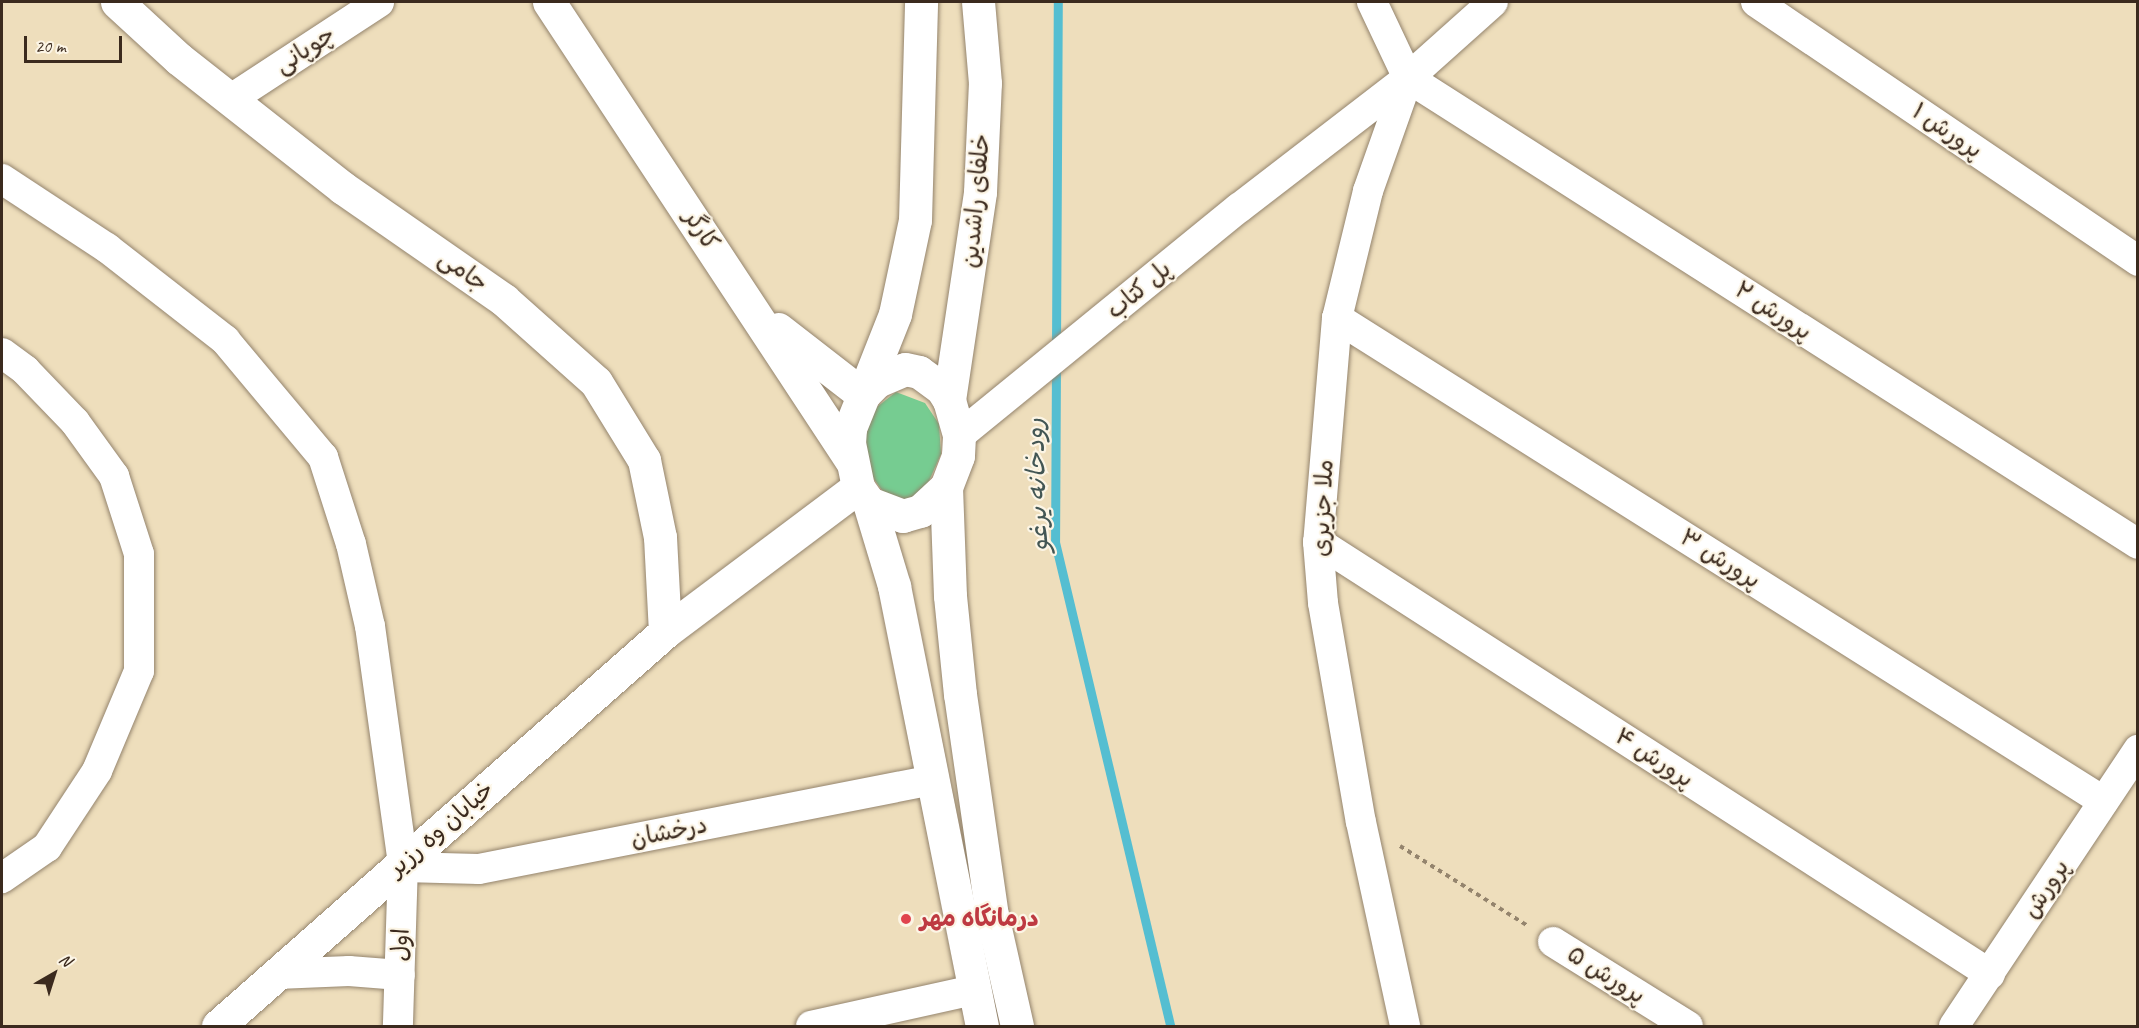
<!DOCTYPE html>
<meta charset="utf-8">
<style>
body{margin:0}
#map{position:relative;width:2139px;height:1028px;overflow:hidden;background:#eedebc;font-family:Caveat,"Playpen Sans Arabic",sans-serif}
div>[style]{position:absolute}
.green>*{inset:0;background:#76cc91}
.stream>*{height:9px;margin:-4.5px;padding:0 4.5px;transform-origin:4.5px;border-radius:4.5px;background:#55bed1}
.path>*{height:4px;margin-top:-2px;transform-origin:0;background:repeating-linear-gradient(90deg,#94846d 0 4.5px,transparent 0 9px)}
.roads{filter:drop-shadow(0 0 2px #94846d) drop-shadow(0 0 2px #94846d)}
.street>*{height:30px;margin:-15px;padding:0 15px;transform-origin:15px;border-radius:15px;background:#fff}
.secondary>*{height:33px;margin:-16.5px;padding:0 16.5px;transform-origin:16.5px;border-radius:16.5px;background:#fff}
.dots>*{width:16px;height:16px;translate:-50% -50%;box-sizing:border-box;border:3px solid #fcf5e5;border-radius:50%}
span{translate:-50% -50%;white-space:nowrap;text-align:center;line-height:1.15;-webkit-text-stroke:4.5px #fcf5e5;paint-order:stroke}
.street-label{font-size:24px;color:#3b2a1e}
.health-label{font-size:24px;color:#be3a42;font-weight:700}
.left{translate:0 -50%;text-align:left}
.water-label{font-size:26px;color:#435654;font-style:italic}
.frame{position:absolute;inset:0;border:3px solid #3b2a1e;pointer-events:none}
.north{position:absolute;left:24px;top:944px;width:60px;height:60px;-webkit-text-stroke:4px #fcf5e5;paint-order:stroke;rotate:39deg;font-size:16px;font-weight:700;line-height:24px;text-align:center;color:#3b2a1e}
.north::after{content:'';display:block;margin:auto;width:21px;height:27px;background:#3b2a1e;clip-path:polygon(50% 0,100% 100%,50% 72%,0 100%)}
.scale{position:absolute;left:24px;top:36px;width:98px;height:27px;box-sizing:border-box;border:3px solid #3b2a1e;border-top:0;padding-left:8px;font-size:18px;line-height:21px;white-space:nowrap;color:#3b2a1e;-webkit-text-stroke:4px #fcf5e5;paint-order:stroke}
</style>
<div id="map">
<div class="green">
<div style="clip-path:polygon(896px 392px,925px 403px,939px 424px,941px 454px,929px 481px,911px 500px,886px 496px,869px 472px,865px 439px,873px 410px)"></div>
</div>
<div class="stream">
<div style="left:1056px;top:348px;width:346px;rotate:-89.7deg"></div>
<div style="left:1056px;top:364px;width:178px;rotate:90.3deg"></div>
<div style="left:1055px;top:542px;width:497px;rotate:76.6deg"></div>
</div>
<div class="path">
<div style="left:1400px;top:846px;width:151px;rotate:32deg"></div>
</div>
<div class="roads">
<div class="street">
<div style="left:1372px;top:2px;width:84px;rotate:64.7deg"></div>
<div style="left:1408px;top:78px;width:120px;rotate:109.5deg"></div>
<div style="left:1368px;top:191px;width:131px;rotate:103.7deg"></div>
<div style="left:1337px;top:318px;width:225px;rotate:94.8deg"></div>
<div style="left:1318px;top:542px;width:61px;rotate:85.3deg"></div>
<div style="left:1323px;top:603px;width:222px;rotate:80.2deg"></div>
<div style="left:1361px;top:822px;width:209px;rotate:77.8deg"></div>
<div style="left:1756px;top:2px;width:462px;rotate:34.1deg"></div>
<div style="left:1408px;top:78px;width:866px;rotate:32.55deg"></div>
<div style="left:231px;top:99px;width:177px;rotate:-33.2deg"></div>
<div style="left:2px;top:179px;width:126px;rotate:33.3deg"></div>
<div style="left:107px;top:248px;width:150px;rotate:37.9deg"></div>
<div style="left:225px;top:340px;width:153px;rotate:50.1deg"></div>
<div style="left:323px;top:457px;width:91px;rotate:72.2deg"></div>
<div style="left:351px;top:544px;width:84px;rotate:77deg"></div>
<div style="left:370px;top:626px;width:239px;rotate:82.1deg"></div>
<div style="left:403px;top:863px;width:163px;rotate:91.8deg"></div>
<div style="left:1337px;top:318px;width:906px;rotate:32.23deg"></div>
<div style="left:2px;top:353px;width:29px;rotate:36deg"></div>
<div style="left:25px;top:370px;width:72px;rotate:46.1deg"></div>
<div style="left:75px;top:422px;width:67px;rotate:54.2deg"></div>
<div style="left:114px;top:476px;width:82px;rotate:72.2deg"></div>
<div style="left:139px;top:554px;width:117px;rotate:90deg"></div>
<div style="left:139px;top:671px;width:108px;rotate:112.8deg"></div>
<div style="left:97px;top:771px;width:91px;rotate:123.3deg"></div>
<div style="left:47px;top:847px;width:55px;rotate:145.4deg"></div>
<div style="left:959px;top:436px;width:361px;rotate:-39.2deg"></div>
<div style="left:1239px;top:208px;width:213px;rotate:-37.6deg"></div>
<div style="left:1408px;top:78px;width:114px;rotate:-41.8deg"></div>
<div style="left:1318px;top:542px;width:799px;rotate:32.74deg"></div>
<div style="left:403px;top:867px;width:76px;rotate:1.5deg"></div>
<div style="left:479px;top:869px;width:463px;rotate:-11.1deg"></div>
<div style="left:1553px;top:942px;width:159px;rotate:31.9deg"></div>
<div style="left:277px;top:974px;width:72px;rotate:-2.4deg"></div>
<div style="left:349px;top:971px;width:51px;rotate:4.5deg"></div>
<div style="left:811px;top:1026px;width:167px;rotate:-12.5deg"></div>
<div style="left:1954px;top:1026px;width:332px;rotate:-56.3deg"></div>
</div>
<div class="secondary">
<div style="left:117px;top:2px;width:84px;rotate:42.6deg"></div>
<div style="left:179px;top:59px;width:209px;rotate:38.2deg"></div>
<div style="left:343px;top:188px;width:196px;rotate:34.8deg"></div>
<div style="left:504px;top:300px;width:123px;rotate:41.7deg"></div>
<div style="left:596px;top:382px;width:92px;rotate:58.4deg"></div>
<div style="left:644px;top:460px;width:79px;rotate:78.3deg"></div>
<div style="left:660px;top:537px;width:95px;rotate:87deg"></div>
<div style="left:549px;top:2px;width:549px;rotate:56.6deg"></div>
<div style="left:778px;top:329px;width:108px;rotate:37.8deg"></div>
<div style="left:863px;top:395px;width:87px;rotate:-68.4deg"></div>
<div style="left:895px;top:314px;width:96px;rotate:-78deg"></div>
<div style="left:915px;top:220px;width:218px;rotate:-88.4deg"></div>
<div style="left:905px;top:369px;width:14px;rotate:12deg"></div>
<div style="left:919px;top:372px;width:29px;rotate:36deg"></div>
<div style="left:942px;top:389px;width:13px;rotate:58deg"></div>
<div style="left:949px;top:400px;width:37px;rotate:74deg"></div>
<div style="left:959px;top:436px;width:20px;rotate:93deg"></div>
<div style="left:958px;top:456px;width:33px;rotate:111deg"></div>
<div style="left:946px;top:487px;width:35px;rotate:137deg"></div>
<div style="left:920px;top:511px;width:18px;rotate:164deg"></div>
<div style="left:903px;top:516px;width:36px;rotate:-159deg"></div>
<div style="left:869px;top:503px;width:19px;rotate:-125deg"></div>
<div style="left:858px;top:487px;width:45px;rotate:-101.6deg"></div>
<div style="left:849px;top:443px;width:15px;rotate:-86deg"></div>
<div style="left:850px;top:428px;width:35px;rotate:-68deg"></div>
<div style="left:863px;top:395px;width:20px;rotate:-45deg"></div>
<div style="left:877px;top:381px;width:30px;rotate:-23deg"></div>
<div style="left:949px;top:400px;width:210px;rotate:-81.5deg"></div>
<div style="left:980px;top:192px;width:109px;rotate:-87.4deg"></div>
<div style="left:985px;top:83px;width:81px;rotate:-94.9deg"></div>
<div style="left:946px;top:487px;width:109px;rotate:87.9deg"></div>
<div style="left:950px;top:596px;width:99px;rotate:84.2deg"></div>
<div style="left:960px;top:694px;width:223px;rotate:81.8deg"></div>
<div style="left:992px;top:915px;width:114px;rotate:77.3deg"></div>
<div style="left:869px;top:503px;width:87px;rotate:73.2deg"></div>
<div style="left:894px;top:586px;width:449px;rotate:78.7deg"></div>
<div style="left:218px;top:1026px;width:596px;rotate:-41.39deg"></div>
<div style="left:665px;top:632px;width:241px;rotate:-36.9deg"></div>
</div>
</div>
<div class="dots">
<div style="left:906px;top:919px;background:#e0444e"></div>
</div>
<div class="street-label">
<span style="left:305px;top:50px;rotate:-33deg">چوپانی</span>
<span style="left:1947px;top:131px;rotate:34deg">پرورش ۱</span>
<span style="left:976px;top:201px;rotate:-85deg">خلفای راشدین</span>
<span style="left:701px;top:230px;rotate:57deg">کارگر</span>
<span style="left:463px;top:271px;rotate:35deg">جامی</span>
<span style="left:1139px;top:290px;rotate:-40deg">پل کتاب</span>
<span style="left:1773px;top:311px;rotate:33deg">پرورش ۲</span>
<span style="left:1323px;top:508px;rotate:-87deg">ملا جزیری</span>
<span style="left:1720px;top:559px;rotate:32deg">پرورش ۳</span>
<span style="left:1654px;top:758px;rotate:33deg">پرورش ۴</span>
<span style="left:441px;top:829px;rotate:-41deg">خیابان وه رزیر</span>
<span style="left:669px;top:832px;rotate:-11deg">درخشان</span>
<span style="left:2046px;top:889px;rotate:-57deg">پرورش</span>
<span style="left:401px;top:945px;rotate:-88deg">اول</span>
<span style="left:1606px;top:975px;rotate:32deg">پرورش ۵</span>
</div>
<div class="health-label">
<span class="left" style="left:920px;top:919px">درمانگاه مهر</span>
</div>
<div class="water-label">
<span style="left:1037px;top:485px;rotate:-92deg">رودخانه یرغو</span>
</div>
<div class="frame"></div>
<div class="north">N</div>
<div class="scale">20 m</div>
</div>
